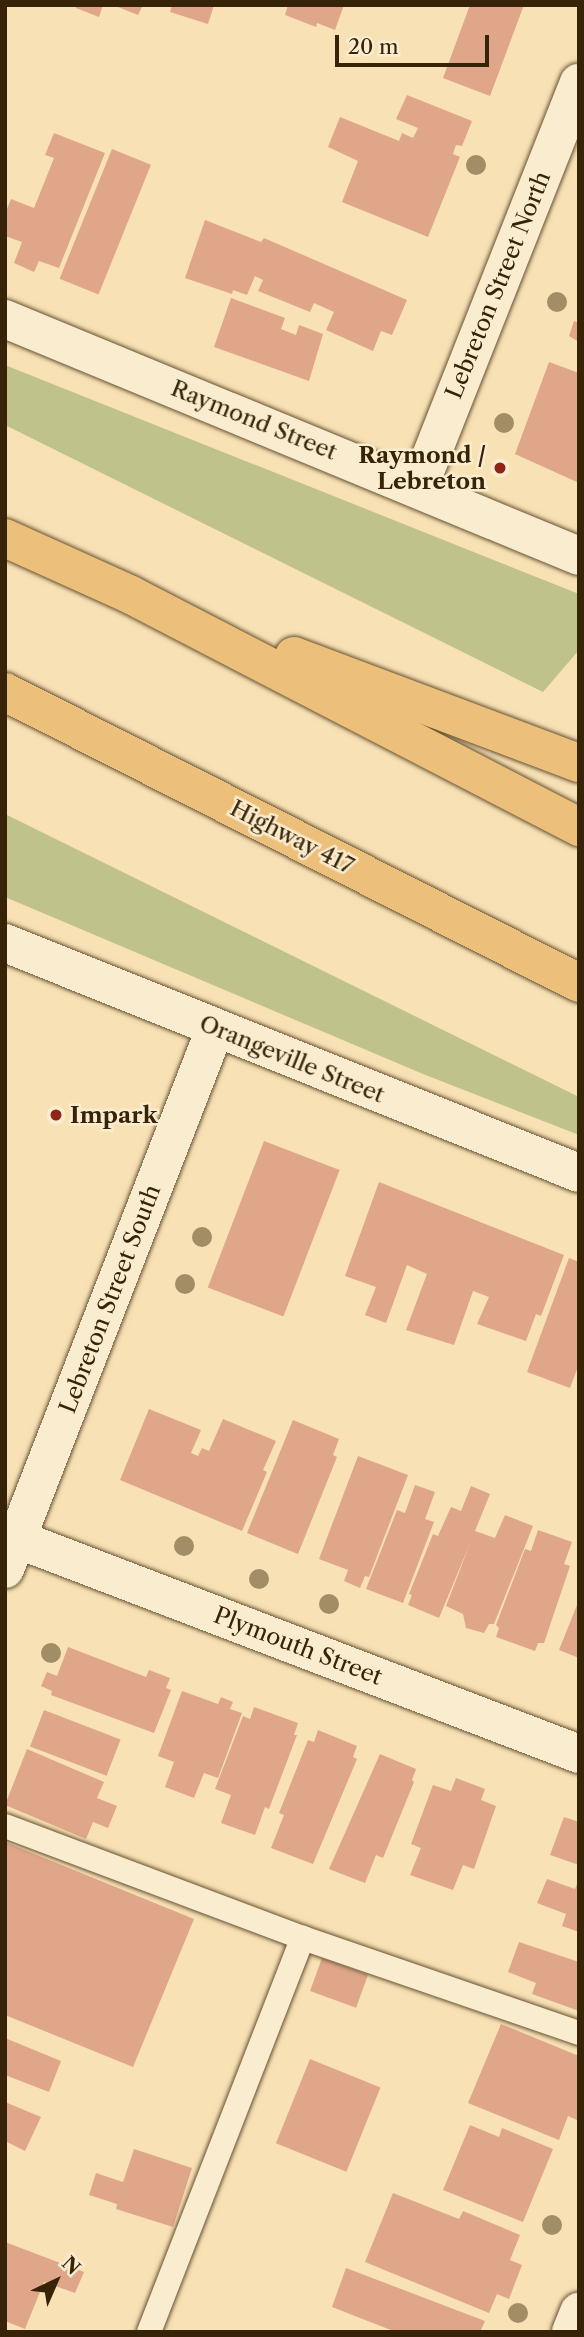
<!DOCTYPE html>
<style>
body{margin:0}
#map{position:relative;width:584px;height:2337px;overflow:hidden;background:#f8e1b5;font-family:"Libre Caslon Text",serif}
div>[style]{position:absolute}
.green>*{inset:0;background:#c0c28b}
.building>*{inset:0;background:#e0a68a;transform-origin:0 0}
.roads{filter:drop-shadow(0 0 2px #675232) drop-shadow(0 0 2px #675232)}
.lane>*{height:24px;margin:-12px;padding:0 12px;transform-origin:12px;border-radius:12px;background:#faeccf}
.street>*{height:38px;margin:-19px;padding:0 19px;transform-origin:19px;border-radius:19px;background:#faeccf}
.highway>*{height:38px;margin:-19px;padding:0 19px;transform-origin:19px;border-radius:19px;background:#ecc07a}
.trees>*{width:20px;height:20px;margin:-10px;border-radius:50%;background:#a18e67}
.dots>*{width:19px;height:19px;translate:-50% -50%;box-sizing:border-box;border:4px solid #faeccf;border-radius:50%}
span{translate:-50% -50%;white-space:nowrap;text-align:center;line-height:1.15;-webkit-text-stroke:5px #faeccf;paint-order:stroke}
.street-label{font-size:23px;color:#372307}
.poi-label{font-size:23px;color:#372307;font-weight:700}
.right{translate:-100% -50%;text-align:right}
.left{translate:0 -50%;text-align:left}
.frame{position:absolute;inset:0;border:7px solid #372307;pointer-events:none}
.north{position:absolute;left:21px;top:2246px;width:70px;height:70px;-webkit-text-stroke:5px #faeccf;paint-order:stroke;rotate:44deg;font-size:19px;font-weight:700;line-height:28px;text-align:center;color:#372307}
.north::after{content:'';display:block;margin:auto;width:24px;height:32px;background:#372307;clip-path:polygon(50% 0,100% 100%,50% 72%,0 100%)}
.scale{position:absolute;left:335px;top:35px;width:154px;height:32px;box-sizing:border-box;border:4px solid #372307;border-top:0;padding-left:9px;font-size:21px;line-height:24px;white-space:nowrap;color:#372307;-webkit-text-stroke:5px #faeccf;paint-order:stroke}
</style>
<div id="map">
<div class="green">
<div style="clip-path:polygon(5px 365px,579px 594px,579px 650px,543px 692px,5px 425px)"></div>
<div style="clip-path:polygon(5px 814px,579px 1097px,579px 1135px,423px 1074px,5px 897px)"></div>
</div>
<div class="building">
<div style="clip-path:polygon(77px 5px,103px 5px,99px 17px,76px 8px)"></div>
<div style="clip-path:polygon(113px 5px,143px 5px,138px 15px)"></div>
<div style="clip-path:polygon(172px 5px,214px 5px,208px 24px,170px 12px)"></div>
<div style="clip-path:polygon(288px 5px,344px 5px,335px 30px,317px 23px,316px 27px,285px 15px)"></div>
<div style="clip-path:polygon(470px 5px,524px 5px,490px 96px,443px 78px)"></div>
<div style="clip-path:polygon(407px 95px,472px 121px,462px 146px,456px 145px,453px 154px,460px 157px,428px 237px,342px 202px,358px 161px,328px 147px,340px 117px,399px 141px,402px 133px,413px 138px,418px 128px,396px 119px)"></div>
<div style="clip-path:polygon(54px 133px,105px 153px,59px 268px,39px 261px,34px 272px,14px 263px,22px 242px,5px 236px,5px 214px,11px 199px,34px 208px,54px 158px,45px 155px)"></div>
<div style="left:112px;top:149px;width:42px;height:140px;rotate:22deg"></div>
<div style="clip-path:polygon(205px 220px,261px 242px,264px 238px,407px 300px,392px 335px,381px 331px,373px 351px,326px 330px,334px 312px,314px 303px,310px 312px,258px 291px,263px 280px,255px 276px,247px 295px,233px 290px,232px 294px,185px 278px)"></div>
<div style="clip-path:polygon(231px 298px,285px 318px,281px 329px,296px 335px,299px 325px,323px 334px,309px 381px,214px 347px)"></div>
<div style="clip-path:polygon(574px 321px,579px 323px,579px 342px,569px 336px)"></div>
<div style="clip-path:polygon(549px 362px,579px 373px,579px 483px,515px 454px)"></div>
<div style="left:264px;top:1141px;width:81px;height:157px;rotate:21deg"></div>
<div style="clip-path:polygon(379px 1182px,564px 1255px,541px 1316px,536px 1314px,526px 1341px,477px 1324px,489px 1297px,473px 1291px,454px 1345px,406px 1330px,427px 1274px,407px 1265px,386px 1323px,365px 1315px,376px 1287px,345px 1276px)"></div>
<div style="clip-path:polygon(569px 1258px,579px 1262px,579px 1364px,570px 1388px,527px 1372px)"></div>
<div style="clip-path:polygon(149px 1409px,201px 1430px,191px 1453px,198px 1456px,202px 1448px,209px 1451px,223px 1419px,276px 1441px,263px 1470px,267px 1472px,242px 1531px,120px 1480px)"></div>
<div style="clip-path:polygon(293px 1420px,339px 1439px,333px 1455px,337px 1457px,298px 1554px,247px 1533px)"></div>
<div style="clip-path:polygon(358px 1456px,408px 1475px,369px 1577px,365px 1576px,360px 1588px,344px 1581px,348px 1570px,319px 1559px)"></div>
<div style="clip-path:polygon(415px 1485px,435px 1492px,425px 1519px,434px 1522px,403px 1603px,366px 1589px,397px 1510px,405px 1513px)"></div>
<div style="clip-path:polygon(471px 1486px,490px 1494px,475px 1531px,495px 1538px,505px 1515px,533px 1526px,494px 1624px,489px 1624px,484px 1633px,466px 1628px,463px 1614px,446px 1606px,471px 1541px,439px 1618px,408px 1605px,412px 1595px,409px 1594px,433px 1534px,438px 1536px,451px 1507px,461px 1511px)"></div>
<div style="clip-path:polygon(538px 1530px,572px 1542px,564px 1564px,570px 1566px,544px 1643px,538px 1643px,535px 1651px,496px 1637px,499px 1628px,496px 1625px,525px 1549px,531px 1551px)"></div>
<div style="clip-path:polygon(579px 1600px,579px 1658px,559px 1650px)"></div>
<div style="clip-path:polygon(68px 1647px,146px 1677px,149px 1670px,170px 1678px,166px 1688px,171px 1690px,154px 1733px,51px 1695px,52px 1691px,41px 1686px,47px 1672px,57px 1676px)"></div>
<div style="clip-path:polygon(182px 1691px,218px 1704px,221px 1697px,233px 1702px,230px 1709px,242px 1713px,218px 1778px,204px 1773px,194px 1798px,165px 1787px,174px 1762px,158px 1756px)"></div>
<div style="clip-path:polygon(254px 1707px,298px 1723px,294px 1735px,297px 1735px,269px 1809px,265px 1807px,255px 1835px,221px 1823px,231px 1795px,215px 1789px,243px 1716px,250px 1719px)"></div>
<div style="left:44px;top:1710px;width:82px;height:39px;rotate:21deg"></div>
<div style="clip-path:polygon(318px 1730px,357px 1746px,353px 1757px,357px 1759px,313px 1864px,271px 1848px,284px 1815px,279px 1813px,308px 1740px,314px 1742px)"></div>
<div style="clip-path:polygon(27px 1749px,104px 1782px,97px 1798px,117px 1806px,108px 1828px,93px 1822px,86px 1839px,5px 1805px)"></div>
<div style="clip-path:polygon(380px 1754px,416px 1769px,412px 1780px,414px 1782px,383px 1858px,376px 1855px,365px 1883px,329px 1869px)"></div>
<div style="clip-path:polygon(456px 1778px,485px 1789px,481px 1800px,496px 1806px,474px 1869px,463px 1865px,453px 1890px,410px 1875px,421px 1848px,411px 1844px,433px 1785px,451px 1791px)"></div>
<div style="clip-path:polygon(564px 1817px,579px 1822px,579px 1865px,550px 1855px)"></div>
<div style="clip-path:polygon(5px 1842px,194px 1919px,133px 2067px,5px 2015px)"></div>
<div style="clip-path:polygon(547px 1879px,575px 1889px,579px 1879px,579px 1932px,562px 1926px,566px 1914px,537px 1903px)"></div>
<div style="clip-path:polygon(519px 1942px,579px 1962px,579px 2011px,532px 1994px,536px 1983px,508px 1972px)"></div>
<div style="left:322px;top:1958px;width:49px;height:35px;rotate:20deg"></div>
<div style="clip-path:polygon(501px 2024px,579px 2056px,579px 2121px,568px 2116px,559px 2140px,468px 2103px)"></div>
<div style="clip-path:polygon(5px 2038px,61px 2061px,49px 2092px,5px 2075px)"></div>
<div style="left:310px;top:2059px;width:76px;height:91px;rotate:22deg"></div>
<div style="clip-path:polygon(5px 2102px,41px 2117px,25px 2151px,5px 2141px)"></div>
<div style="clip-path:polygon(470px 2125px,499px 2137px,502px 2128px,553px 2149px,523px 2222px,443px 2190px)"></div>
<div style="clip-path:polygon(134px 2149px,192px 2168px,173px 2227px,116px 2209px,117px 2204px,89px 2195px,96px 2173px,123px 2182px)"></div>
<div style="clip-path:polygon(393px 2193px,459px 2219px,463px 2211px,520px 2235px,510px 2260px,522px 2265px,509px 2299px,497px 2294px,489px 2313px,365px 2262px)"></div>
<div style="clip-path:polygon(5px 2242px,84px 2272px,75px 2293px,44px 2282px,25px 2329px,5px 2321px)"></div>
<div style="clip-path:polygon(346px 2268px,485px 2321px,480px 2332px,396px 2332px,332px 2307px)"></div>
</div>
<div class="roads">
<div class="lane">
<div style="left:5px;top:1826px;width:318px;rotate:20.6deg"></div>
<div style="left:303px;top:1938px;width:292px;rotate:19deg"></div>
<div style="left:149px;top:2332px;width:423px;rotate:-68.7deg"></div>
</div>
<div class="street">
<div style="left:5px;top:319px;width:621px;rotate:22.44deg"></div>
<div style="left:418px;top:489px;width:437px;rotate:-68.4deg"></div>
<div style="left:5px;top:943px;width:618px;rotate:21.84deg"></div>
<div style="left:17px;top:1539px;width:602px;rotate:20.93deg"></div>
<div style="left:5px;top:1569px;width:579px;rotate:-68.75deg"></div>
<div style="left:571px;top:2332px;width:22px;rotate:-68deg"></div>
</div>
<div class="highway">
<div style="left:5px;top:538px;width:138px;rotate:24.3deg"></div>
<div style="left:131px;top:595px;width:505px;rotate:27.38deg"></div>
<div style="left:294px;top:656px;width:304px;rotate:20.6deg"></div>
<div style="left:5px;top:692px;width:644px;rotate:26.88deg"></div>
</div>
</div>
<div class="trees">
<div style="left:476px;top:165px"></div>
<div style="left:557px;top:302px"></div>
<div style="left:504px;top:423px"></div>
<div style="left:202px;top:1237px"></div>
<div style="left:185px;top:1284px"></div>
<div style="left:184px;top:1546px"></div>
<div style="left:259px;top:1579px"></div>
<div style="left:329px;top:1604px"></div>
<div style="left:51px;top:1653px"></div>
<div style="left:552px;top:2225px"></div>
<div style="left:518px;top:2313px"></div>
</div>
<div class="dots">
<div style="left:500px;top:468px;background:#8f2418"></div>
<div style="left:56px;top:1115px;background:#8f2418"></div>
</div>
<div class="street-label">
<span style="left:498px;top:285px;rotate:-68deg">Lebreton Street North</span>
<span style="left:254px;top:420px;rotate:22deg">Raymond Street</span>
<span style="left:292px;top:837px;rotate:27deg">Highway 417</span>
<span style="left:292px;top:1059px;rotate:22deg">Orangeville Street</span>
<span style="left:110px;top:1299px;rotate:-69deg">Lebreton Street South</span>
<span style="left:298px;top:1646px;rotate:21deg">Plymouth Street</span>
</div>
<div class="poi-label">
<span class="right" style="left:486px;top:468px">Raymond /<br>Lebreton</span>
<span class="left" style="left:70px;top:1115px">Impark</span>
</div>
<div class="frame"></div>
<div class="north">N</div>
<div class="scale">20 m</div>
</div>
